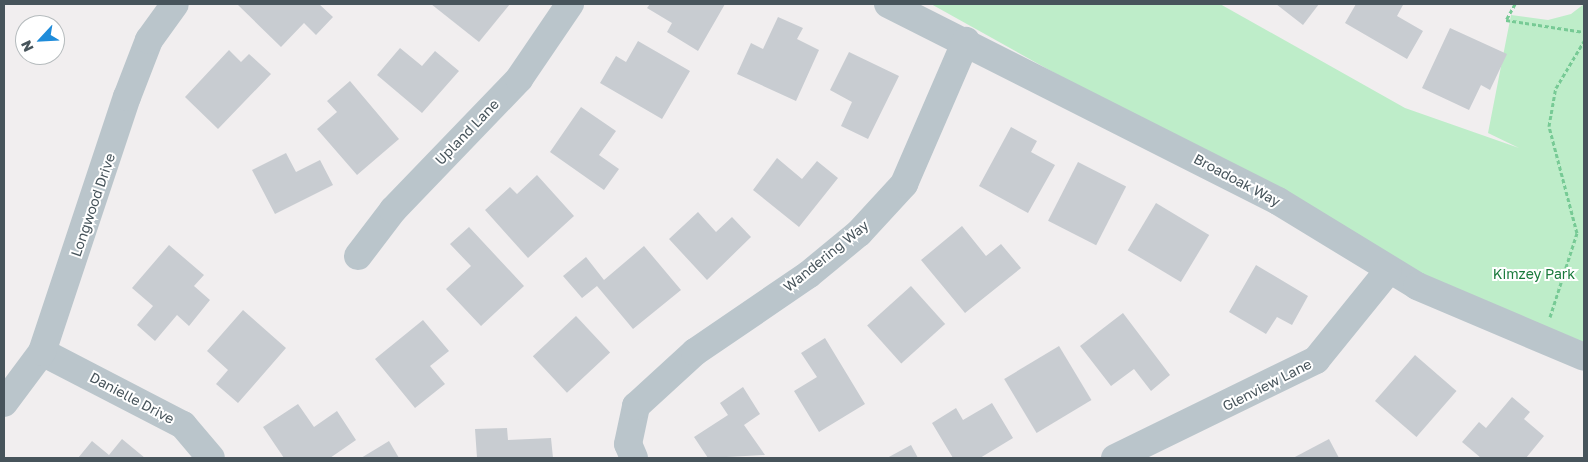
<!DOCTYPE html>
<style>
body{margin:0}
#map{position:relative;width:1588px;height:462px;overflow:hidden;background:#f1eeef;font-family:"Golos Text",sans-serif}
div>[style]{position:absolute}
.green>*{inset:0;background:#beedc9}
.building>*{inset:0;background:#c8ccd1;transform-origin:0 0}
.path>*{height:3px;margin-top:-1.5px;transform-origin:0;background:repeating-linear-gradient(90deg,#77ca95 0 4px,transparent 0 6.5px)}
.minor>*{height:28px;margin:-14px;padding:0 14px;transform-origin:14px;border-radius:14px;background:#bac5cb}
span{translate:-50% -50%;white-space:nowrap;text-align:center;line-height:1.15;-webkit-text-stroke:4px #fff;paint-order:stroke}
.street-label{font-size:14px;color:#47545b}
.park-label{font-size:14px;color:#1a7a3c}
.frame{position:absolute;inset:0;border:5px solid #47545b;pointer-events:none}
.north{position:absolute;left:15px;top:15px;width:50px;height:50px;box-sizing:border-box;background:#fff;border:1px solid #b5bbbd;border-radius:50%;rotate:245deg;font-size:14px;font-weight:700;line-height:20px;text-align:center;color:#47545b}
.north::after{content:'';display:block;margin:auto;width:18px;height:22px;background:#1f8cda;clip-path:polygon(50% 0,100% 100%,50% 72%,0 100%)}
</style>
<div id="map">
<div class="green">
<div style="clip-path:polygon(931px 4px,1220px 4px,1405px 108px,1519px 148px,1488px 133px,1511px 15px,1548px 20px,1571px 14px,1584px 4px,1584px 348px,1474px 307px)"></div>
</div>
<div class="building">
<div style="clip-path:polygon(319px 4px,333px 17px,316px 35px,304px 23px,281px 47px,238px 5px)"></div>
<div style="clip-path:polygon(431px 4px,510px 4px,479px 42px)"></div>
<div style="clip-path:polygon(650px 4px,725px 4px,698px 51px,667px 32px,672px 23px,647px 8px)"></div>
<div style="clip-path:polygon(1276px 4px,1319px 4px,1303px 25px)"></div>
<div style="clip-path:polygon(1356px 4px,1403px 5px,1397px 16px,1423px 31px,1407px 59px,1345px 23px)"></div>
<div style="clip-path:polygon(778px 17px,803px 28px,797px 39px,819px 50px,796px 101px,737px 74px,751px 43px,763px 49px)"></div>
<div style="clip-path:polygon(1450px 28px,1507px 54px,1490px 90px,1481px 85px,1469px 110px,1422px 88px)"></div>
<div style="clip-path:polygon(638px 41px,690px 71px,662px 119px,600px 83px,616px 56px,626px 62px)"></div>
<div style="clip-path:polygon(400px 48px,422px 66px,435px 51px,459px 71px,422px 113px,377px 75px)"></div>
<div style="clip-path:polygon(229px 50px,241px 62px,249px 54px,271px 74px,218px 129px,185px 97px)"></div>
<div style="clip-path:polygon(849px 52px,899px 76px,868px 139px,841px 126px,852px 102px,830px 90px)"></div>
<div style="clip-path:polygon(350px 81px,399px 139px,357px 175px,317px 129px,337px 112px,327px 101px)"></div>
<div style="clip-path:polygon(581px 107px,616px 131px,599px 155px,619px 169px,604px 190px,550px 152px)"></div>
<div style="clip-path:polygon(1011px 127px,1037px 141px,1031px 152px,1055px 165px,1028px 213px,979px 186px)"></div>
<div style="clip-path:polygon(286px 153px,296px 172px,320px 160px,333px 185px,275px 214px,252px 170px)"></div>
<div style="clip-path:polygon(777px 158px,802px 179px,817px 161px,838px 178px,799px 227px,753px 190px)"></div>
<div style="left:1078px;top:162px;width:54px;height:66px;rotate:27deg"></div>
<div style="clip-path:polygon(537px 175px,574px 216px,528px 258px,485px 210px,510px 187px,517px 194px)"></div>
<div style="left:1156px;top:203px;width:62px;height:55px;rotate:31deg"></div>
<div style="clip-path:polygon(698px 212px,716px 232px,732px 217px,751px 237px,707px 280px,669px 239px)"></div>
<div style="clip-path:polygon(962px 226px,986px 256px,1001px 244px,1021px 268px,965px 313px,921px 260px)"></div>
<div style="clip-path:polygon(469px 227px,524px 286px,481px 326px,446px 289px,471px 266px,450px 244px)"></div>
<div style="clip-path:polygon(169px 245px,204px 275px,194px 286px,210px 300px,189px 326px,177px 315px,155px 341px,137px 325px,153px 306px,132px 288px)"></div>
<div style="clip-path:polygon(644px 246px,681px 290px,633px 329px,597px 286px,582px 298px,563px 276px,586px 257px,604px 280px)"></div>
<div style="clip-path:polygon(1256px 265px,1308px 296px,1292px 325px,1277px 317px,1266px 334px,1229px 312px)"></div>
<div style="left:911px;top:286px;width:51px;height:59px;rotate:48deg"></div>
<div style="clip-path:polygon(243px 310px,286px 348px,238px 403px,216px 384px,228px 370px,207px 351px)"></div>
<div style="clip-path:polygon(1123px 313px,1170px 375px,1151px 391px,1134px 369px,1111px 386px,1080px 346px)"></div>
<div style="left:576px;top:316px;width:50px;height:59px;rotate:47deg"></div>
<div style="clip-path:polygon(423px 320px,449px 351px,430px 366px,445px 384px,415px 408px,375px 359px)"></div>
<div style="clip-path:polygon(825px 338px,865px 404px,819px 432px,794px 391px,817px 377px,801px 353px)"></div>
<div style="left:1059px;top:346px;width:63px;height:64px;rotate:59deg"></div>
<div style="left:1415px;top:355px;width:55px;height:61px;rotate:41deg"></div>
<div style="clip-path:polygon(743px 387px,760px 414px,744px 425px,765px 455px,708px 458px,694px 437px,728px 415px,720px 403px)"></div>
<div style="clip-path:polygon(1512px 397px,1530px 412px,1524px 419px,1544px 436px,1526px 458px,1481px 458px,1462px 442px,1479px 422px,1486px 428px)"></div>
<div style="clip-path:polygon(992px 403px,1013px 438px,980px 458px,953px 458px,932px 423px,956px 408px,963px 420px)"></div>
<div style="clip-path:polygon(298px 404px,314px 427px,337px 411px,356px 440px,330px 458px,284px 458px,263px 427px)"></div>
<div style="clip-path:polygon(507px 428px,508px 440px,551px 438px,553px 458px,477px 458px,475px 429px)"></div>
<div style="clip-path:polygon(122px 439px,145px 458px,78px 458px,92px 441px,109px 455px)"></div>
<div style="clip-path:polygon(1329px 439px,1339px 458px,1293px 458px)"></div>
<div style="clip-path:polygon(389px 441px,399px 458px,361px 458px)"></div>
<div style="clip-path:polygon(911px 445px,918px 458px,887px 458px)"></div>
</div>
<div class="path">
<div style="left:1515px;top:4px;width:18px;rotate:119deg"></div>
<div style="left:1506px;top:20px;width:79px;rotate:8.7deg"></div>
<div style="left:1550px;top:317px;width:88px;rotate:-72.2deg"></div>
<div style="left:1577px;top:233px;width:111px;rotate:-104.7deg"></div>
<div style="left:1549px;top:126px;width:39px;rotate:-80deg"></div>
<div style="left:1556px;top:88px;width:55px;rotate:-59.2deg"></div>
</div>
<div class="minor">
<div style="left:888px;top:4px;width:437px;rotate:26.8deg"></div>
<div style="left:1278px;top:201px;width:163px;rotate:31.4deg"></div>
<div style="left:1417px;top:286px;width:181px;rotate:23deg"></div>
<div style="left:358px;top:256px;width:58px;rotate:-52.7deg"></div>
<div style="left:393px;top:210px;width:182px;rotate:-46.1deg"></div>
<div style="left:519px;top:79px;width:91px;rotate:-55.8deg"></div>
<div style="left:42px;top:352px;width:159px;rotate:27.4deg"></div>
<div style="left:183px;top:425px;width:43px;rotate:49.7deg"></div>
<div style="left:4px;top:403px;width:64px;rotate:-53.3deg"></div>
<div style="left:42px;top:352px;width:269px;rotate:-71.6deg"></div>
<div style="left:127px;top:97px;width:61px;rotate:-68.9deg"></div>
<div style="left:149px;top:40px;width:44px;rotate:-54.2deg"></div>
<div style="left:634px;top:458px;width:15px;rotate:-113deg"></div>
<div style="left:628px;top:444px;width:39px;rotate:-78deg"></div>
<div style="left:636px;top:406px;width:80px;rotate:-42.5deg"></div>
<div style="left:695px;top:352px;width:137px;rotate:-34.3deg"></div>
<div style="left:808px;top:275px;width:66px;rotate:-39.5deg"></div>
<div style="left:859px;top:233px;width:67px;rotate:-47.4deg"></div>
<div style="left:904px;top:184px;width:156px;rotate:-66.6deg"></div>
<div style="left:1115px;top:458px;width:224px;rotate:-26deg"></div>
<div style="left:1316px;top:360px;width:114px;rotate:-51deg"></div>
</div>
<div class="street-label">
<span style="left:467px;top:132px;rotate:-46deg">Upland Lane</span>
<span style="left:1237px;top:180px;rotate:28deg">Broadoak Way</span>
<span style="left:93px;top:205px;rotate:-71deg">Longwood Drive</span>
<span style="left:826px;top:256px;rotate:-39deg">Wandering Way</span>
<span style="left:1267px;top:385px;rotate:-27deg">Glenview Lane</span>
<span style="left:132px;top:398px;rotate:28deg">Danielle Drive</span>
</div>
<div class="park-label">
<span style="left:1534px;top:274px">Kimzey Park</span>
</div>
<div class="frame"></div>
<div class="north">N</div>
</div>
